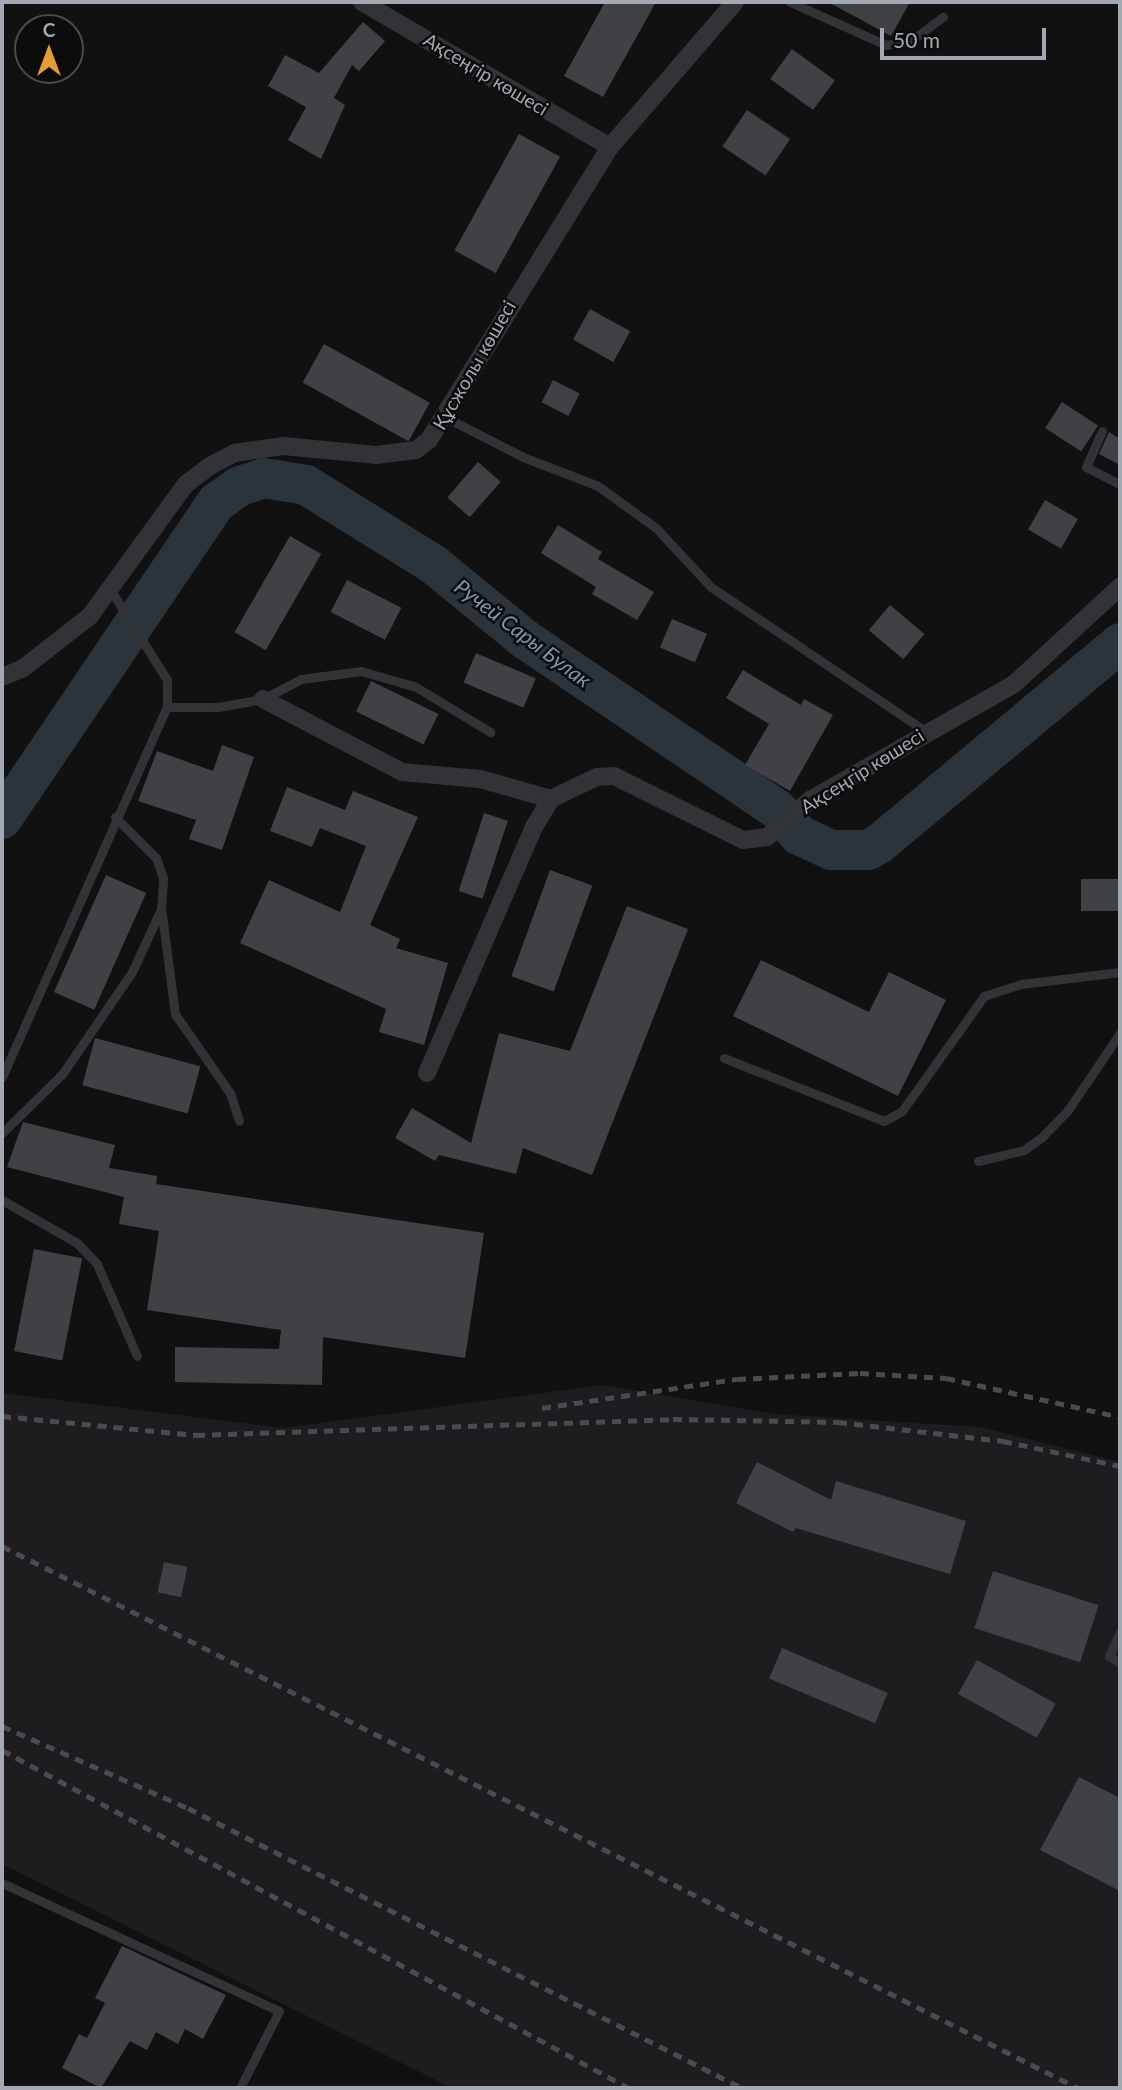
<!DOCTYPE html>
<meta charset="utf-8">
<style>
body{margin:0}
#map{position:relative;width:1122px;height:2090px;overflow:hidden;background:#111112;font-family:Lato,sans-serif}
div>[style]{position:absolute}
.built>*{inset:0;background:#1d1d1f}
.river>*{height:40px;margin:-20px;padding:0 20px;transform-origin:20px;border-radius:20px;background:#2b343a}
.building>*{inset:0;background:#404145;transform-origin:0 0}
.lane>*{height:9px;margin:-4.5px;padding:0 4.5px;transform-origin:4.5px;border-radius:4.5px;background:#323337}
.street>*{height:18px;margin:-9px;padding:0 9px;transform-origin:9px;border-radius:9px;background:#323337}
.rail>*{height:5px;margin-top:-2.5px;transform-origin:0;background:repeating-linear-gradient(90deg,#494b50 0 9px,transparent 0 16px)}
span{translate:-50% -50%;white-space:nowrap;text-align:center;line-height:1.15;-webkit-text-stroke:5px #0c0c0d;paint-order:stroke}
.street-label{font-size:19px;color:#a3a9b2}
.water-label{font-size:21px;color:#7b99ab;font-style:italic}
.frame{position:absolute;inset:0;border:4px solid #a3a9b2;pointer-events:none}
.north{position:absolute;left:14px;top:14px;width:70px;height:70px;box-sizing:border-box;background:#0c0c0d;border:2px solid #484b4f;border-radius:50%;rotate:0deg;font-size:19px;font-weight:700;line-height:28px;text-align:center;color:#a3a9b2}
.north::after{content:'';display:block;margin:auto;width:24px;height:32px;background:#e59b36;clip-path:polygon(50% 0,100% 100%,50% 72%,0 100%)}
.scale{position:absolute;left:880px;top:28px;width:166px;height:32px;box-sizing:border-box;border:4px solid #a3a9b2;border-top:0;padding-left:9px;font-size:21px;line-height:24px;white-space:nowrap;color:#a3a9b2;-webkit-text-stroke:5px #0c0c0d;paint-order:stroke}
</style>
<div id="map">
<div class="built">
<div style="clip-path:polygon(603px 1385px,774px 1414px,979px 1427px,1120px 1462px,1120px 2088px,452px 2088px,2px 1864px,2px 1393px,283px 1428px)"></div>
</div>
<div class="river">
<div style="left:2px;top:819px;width:383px;rotate:-55.9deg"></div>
<div style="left:217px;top:502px;width:28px;rotate:-35deg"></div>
<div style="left:240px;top:486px;width:25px;rotate:-18deg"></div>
<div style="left:264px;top:478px;width:43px;rotate:9.5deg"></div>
<div style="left:306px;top:485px;width:150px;rotate:31.9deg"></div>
<div style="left:433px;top:564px;width:120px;rotate:39.3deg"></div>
<div style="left:526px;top:640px;width:303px;rotate:34deg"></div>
<div style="left:777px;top:809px;width:34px;rotate:50deg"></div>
<div style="left:799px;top:835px;width:35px;rotate:25deg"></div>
<div style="left:831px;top:850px;width:37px"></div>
<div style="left:868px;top:850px;width:13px;rotate:-29deg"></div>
<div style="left:879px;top:844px;width:314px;rotate:-39.8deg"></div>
</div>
<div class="building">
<div style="clip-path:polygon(605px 2px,656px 2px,603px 97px,564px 76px)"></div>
<div style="clip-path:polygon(828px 2px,910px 2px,891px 36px)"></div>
<div style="clip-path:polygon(363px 22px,385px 41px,359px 71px,352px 65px,334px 98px,345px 105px,321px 159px,288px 140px,306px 107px,268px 86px,285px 55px,319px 73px)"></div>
<div style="left:792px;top:49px;width:53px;height:37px;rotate:36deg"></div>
<div style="left:747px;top:110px;width:52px;height:44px;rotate:34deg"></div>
<div style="left:519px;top:134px;width:47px;height:133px;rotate:29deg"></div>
<div style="left:590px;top:309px;width:46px;height:35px;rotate:29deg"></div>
<div style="left:324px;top:344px;width:121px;height:44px;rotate:29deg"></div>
<div style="left:553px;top:380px;width:30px;height:25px;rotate:27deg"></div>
<div style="left:1062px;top:402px;width:43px;height:31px;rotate:33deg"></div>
<div style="clip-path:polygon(1109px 432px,1120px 439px,1120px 465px,1099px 454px)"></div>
<div style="left:478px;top:462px;width:30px;height:47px;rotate:41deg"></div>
<div style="left:1045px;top:500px;width:38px;height:34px;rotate:30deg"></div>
<div style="clip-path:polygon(558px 525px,602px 552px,598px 559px,654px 592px,637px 620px,592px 594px,596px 587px,541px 553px)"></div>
<div style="left:290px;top:536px;width:36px;height:111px;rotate:30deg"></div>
<div style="left:347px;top:580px;width:61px;height:36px;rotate:27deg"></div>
<div style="left:890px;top:605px;width:45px;height:33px;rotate:40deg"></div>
<div style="left:672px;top:619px;width:38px;height:31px;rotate:23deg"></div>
<div style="left:476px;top:653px;width:65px;height:32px;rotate:23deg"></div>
<div style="clip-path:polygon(743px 670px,801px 705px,804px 699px,833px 715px,790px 791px,745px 765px,769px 724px,726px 698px)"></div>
<div style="left:371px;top:681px;width:75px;height:34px;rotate:26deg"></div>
<div style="clip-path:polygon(222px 745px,254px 757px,222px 850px,189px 839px,196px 820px,138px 801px,157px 751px,213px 771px)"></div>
<div style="clip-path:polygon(287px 787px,345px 810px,353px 791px,418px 817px,370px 925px,400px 939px,396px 948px,448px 963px,424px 1045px,379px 1032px,386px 1009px,240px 943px,269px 880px,340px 912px,366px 846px,320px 828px,312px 847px,270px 831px)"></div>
<div style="left:484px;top:813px;width:25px;height:82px;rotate:18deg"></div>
<div style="left:550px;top:870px;width:45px;height:113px;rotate:20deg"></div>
<div style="left:106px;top:875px;width:44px;height:128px;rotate:24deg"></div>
<div style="left:1120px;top:879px;width:32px;height:39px;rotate:90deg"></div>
<div style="clip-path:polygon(627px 906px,688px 929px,592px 1175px,523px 1148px,516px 1174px,439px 1155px,435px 1161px,395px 1138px,412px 1108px,471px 1143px,499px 1033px,570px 1051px)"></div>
<div style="clip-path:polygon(761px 960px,869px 1012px,889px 972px,946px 1000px,898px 1096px,733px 1016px)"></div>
<div style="left:95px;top:1038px;width:109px;height:49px;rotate:15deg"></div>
<div style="clip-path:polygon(23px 1122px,115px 1145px,109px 1168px,157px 1176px,156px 1184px,484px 1233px,465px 1358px,323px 1337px,322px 1385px,175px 1382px,175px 1347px,279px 1349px,281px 1330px,147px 1310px,159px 1231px,119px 1224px,124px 1197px,7px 1167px)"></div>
<div style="left:34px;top:1249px;width:49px;height:104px;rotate:11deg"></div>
<div style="clip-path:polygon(757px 1462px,831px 1500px,836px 1481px,966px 1521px,950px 1574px,796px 1528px,793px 1532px,736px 1503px)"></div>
<div style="left:164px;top:1562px;width:24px;height:31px;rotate:12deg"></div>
<div style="left:993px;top:1571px;width:111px;height:60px;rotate:18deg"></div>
<div style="left:782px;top:1648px;width:115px;height:33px;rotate:23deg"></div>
<div style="left:977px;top:1660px;width:90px;height:39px;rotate:29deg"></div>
<div style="clip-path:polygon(1079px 1777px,1120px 1798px,1120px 1891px,1040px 1850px)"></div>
<div style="clip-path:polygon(122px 1946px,226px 1995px,203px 2039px,185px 2029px,178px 2044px,156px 2032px,147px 2050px,130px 2041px,101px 2088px,62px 2068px,79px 2034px,87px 2038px,105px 2003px,95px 1998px)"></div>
</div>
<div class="lane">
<div style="left:790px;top:2px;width:105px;rotate:24.1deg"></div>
<div style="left:886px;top:45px;width:26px;rotate:-11deg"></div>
<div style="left:912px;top:40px;width:39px;rotate:-37deg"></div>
<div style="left:445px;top:417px;width:88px;rotate:27.1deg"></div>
<div style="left:523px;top:457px;width:80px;rotate:21.1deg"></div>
<div style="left:598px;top:486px;width:72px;rotate:35.9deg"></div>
<div style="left:656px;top:528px;width:81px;rotate:47deg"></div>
<div style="left:711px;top:587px;width:258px;rotate:33.9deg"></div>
<div style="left:1102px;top:431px;width:39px;rotate:114deg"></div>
<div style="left:1086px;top:467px;width:38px;rotate:27deg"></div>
<div style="left:167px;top:707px;width:51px"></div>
<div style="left:218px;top:707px;width:46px;rotate:-10.1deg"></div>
<div style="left:263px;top:699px;width:43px;rotate:-27.8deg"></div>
<div style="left:301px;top:679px;width:61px;rotate:-7.6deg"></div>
<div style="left:361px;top:671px;width:57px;rotate:16.2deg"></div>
<div style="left:416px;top:687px;width:87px;rotate:31.3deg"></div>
<div style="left:162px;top:914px;width:101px;rotate:82.6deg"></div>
<div style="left:175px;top:1014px;width:96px;rotate:55.2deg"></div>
<div style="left:230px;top:1093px;width:29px;rotate:72deg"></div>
<div style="left:724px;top:1058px;width:172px;rotate:21.5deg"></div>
<div style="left:884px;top:1121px;width:21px;rotate:-29deg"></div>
<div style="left:902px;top:1111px;width:141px;rotate:-54.5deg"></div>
<div style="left:984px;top:996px;width:39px;rotate:-18deg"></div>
<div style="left:1021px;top:984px;width:100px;rotate:-6.9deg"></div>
<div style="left:2px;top:1077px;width:405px;rotate:-66deg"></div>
<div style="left:167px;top:707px;width:27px;rotate:-90deg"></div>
<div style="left:167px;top:680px;width:104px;rotate:-122deg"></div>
<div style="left:2px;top:1133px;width:86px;rotate:-44.5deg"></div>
<div style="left:63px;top:1073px;width:122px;rotate:-55.7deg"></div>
<div style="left:132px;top:972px;width:69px;rotate:-65.3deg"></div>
<div style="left:161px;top:909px;width:31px;rotate:-86deg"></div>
<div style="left:163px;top:878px;width:21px;rotate:-109deg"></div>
<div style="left:156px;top:858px;width:58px;rotate:-135deg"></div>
<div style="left:978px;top:1161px;width:47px;rotate:-13.4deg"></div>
<div style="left:1024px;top:1150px;width:22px;rotate:-36deg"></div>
<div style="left:1042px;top:1137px;width:37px;rotate:-46deg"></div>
<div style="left:1068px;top:1110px;width:93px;rotate:-56deg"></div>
<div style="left:2px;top:1200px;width:86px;rotate:29.8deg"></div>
<div style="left:77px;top:1243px;width:29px;rotate:46deg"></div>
<div style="left:97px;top:1264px;width:100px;rotate:66.5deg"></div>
<div style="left:1120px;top:1632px;width:26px;rotate:115deg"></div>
<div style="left:1109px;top:1656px;width:13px;rotate:32deg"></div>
<div style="left:2px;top:1883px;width:305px;rotate:24.8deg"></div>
<div style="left:279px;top:2011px;width:86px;rotate:116.9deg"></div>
</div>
<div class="street">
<div style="left:362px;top:2px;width:287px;rotate:30.3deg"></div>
<div style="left:2px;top:677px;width:22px;rotate:-22deg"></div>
<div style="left:22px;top:669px;width:86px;rotate:-37.9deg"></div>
<div style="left:90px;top:616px;width:163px;rotate:-54deg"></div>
<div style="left:186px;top:484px;width:30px;rotate:-37deg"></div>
<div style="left:210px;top:466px;width:27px;rotate:-28deg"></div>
<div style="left:234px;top:453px;width:49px;rotate:-8.1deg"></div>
<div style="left:283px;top:446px;width:93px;rotate:5.5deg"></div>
<div style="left:376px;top:455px;width:40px;rotate:-7.1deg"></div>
<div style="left:416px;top:450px;width:16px;rotate:-38deg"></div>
<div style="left:429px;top:440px;width:344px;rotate:-58.3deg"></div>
<div style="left:610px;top:147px;width:191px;rotate:-49.2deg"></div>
<div style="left:263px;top:699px;width:157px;rotate:27.7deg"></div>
<div style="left:402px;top:772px;width:78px;rotate:5.1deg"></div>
<div style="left:480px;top:779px;width:74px;rotate:15.7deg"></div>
<div style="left:427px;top:1073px;width:268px;rotate:-66.5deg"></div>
<div style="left:534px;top:827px;width:33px;rotate:-59deg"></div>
<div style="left:551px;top:799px;width:51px;rotate:-25.6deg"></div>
<div style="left:597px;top:777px;width:17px;rotate:-3deg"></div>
<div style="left:614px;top:776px;width:144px;rotate:26.4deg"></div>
<div style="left:743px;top:840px;width:24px;rotate:-7deg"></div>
<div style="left:767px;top:837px;width:57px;rotate:-40.7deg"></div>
<div style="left:810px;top:800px;width:235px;rotate:-29.6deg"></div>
<div style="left:1014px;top:684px;width:144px;rotate:-42.5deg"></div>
</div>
<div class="rail">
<div style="left:542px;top:1408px;width:197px;rotate:-8.5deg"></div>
<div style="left:737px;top:1379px;width:123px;rotate:-2.8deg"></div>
<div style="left:860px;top:1373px;width:86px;rotate:3.3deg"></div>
<div style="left:946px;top:1378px;width:178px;rotate:12.6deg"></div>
<div style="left:2px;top:1416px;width:195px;rotate:5.6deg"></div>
<div style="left:196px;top:1435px;width:477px;rotate:-1.9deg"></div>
<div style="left:673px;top:1419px;width:165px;rotate:1deg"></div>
<div style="left:838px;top:1422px;width:166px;rotate:6.6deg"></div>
<div style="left:1003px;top:1441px;width:120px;rotate:12.1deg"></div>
<div style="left:2px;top:1546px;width:1205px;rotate:26.74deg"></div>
<div style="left:2px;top:1726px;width:203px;rotate:23.8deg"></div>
<div style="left:188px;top:1808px;width:621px;rotate:26.81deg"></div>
<div style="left:2px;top:1750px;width:712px;rotate:28.33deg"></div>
</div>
<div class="street-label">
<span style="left:486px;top:74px;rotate:31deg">Ақсеңгір көшесі</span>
<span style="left:474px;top:365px;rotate:-60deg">Құсжолы көшесі</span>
<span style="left:862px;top:771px;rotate:-32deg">Ақсеңгір көшесі</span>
</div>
<div class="water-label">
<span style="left:523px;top:633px;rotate:37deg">Ручей Сары Булак</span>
</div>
<div class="frame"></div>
<div class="north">С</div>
<div class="scale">50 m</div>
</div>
